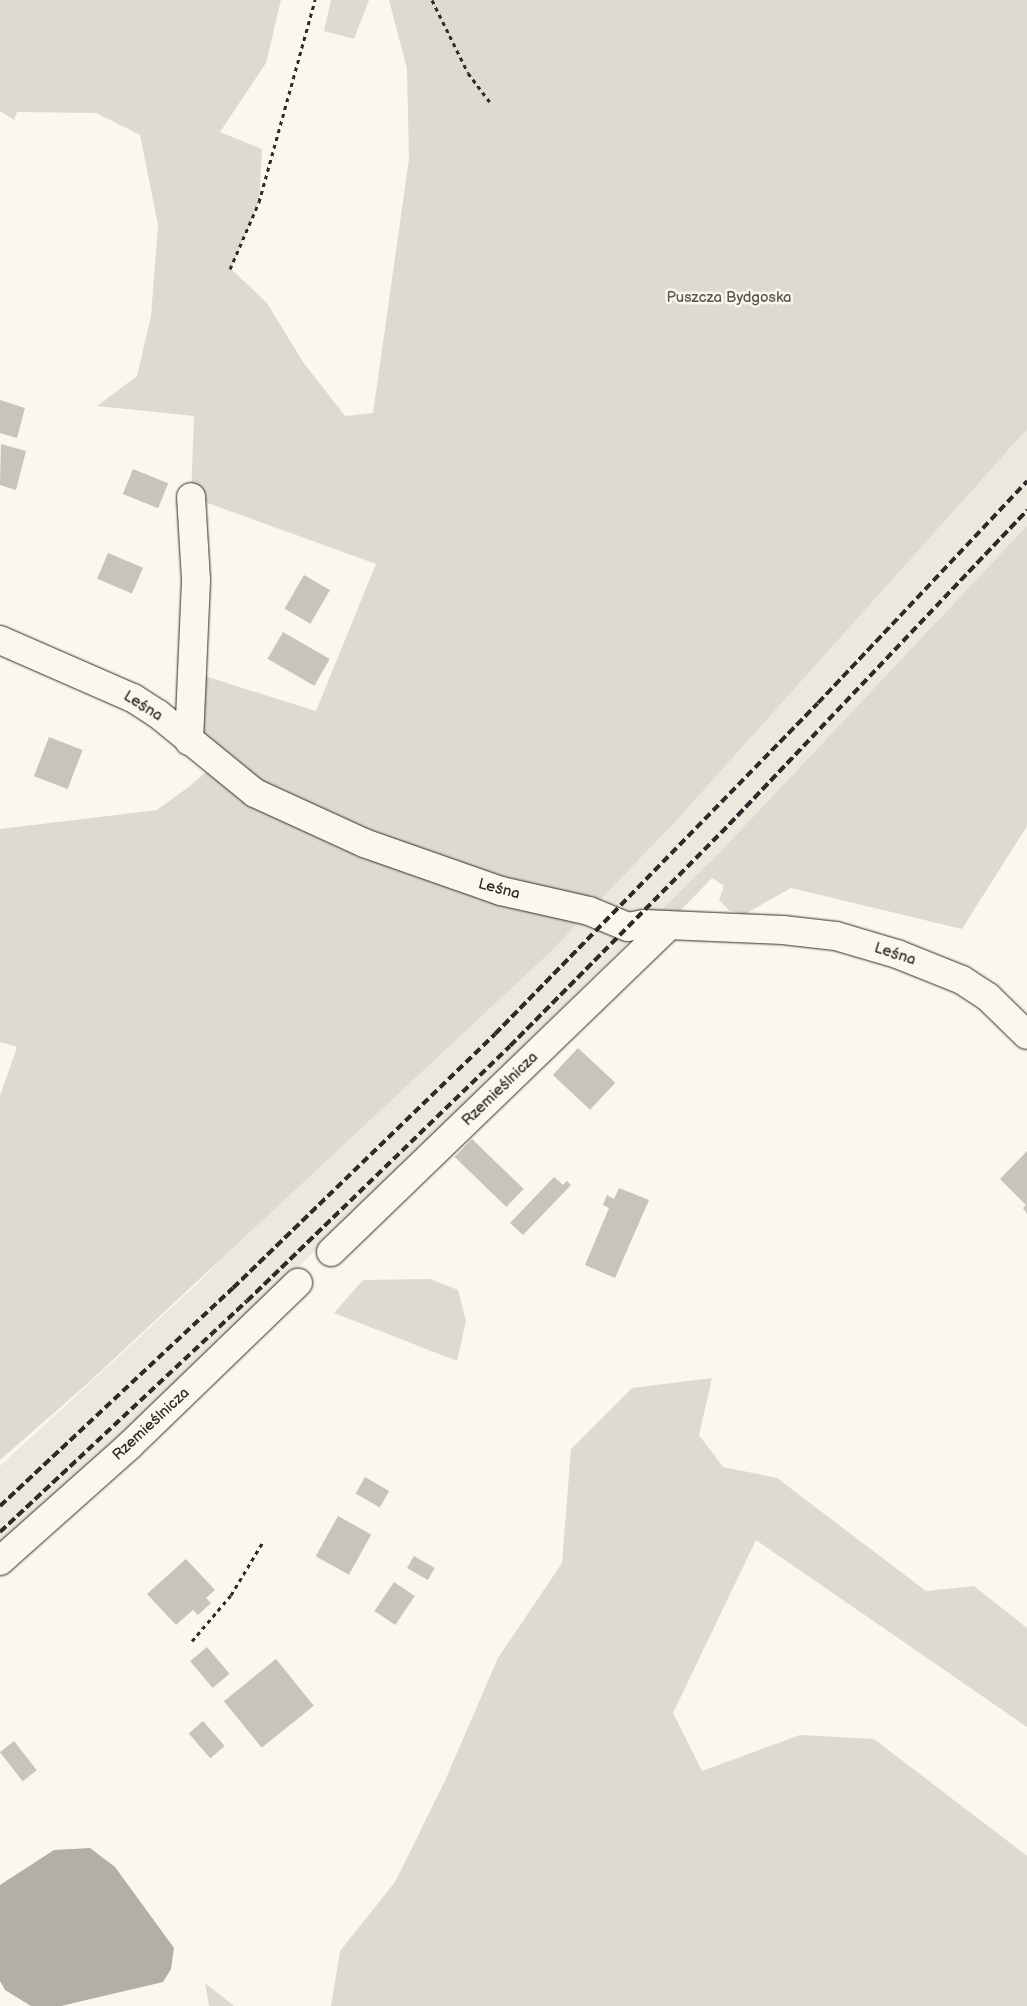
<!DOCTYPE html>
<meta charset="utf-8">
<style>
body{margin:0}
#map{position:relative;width:1027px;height:2006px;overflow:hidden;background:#fbf7ec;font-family:"Balsamiq Sans",sans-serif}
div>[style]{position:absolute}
.built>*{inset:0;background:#ebe8de}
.green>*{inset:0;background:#dddad0}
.water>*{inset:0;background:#b1afa7}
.building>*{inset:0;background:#c7c4bc;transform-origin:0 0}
.path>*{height:3px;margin-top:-1.5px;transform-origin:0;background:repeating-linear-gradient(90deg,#2b2b2b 0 4px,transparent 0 8px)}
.roads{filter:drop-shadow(0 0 1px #2b2b2b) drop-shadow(0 0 1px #2b2b2b)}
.minor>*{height:28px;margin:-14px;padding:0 14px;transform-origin:14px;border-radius:14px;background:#fbf7ec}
.rail>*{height:4px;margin-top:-2px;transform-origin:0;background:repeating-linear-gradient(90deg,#2b2b2b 0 8px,transparent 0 12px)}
span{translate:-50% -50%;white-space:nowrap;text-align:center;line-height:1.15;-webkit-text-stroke:5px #fbf7ec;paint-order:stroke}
.park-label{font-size:15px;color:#585754}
.street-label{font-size:15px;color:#2b2b2b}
</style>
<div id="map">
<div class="built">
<div style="clip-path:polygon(1027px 362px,1027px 594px,723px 849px,76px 1486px,0 1553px,0 1466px,196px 1285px,414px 1058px)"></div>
</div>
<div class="green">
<div style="clip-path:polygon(0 0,281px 0,266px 63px,220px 132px,262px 149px,259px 202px,231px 269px,267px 303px,303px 362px,345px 416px,373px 413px,409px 159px,407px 69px,389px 0,1027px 0,1027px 429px,673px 824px,549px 953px,87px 1384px,0 1460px,0 1096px,17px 1047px,0 1042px,0 829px,157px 810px,190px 786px,215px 764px,189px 741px,192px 672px,316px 711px,376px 564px,191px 497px,194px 416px,97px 406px,137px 376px,151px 316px,158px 225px,140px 135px,96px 113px,17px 112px,14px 120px,0 111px)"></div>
<div style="clip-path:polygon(331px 0,369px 0,354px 39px,324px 31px)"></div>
<div style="clip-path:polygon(1027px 526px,1027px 826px,962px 929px,791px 888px,743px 915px,729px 910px,719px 900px,724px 886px,712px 878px,679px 912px,655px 916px,724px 848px)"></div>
<div style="clip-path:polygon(430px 1279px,458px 1290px,466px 1321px,457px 1361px,334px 1313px,363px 1280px)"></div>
<div style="clip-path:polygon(712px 1378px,699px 1435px,723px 1467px,777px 1478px,926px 1591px,974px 1586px,1027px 1628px,1027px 1727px,756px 1540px,673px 1713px,702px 1771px,800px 1735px,874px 1739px,1027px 1856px,1027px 2006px,331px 2006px,340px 1951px,395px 1882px,444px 1783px,498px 1658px,562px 1563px,571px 1449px,632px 1388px)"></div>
<div style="clip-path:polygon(205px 1983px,234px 2006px,209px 2006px)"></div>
</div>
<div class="water">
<div style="clip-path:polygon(90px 1848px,115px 1867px,174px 1948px,171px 1969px,163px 1982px,61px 2006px,31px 2006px,5px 1990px,0 1981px,0 1885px,54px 1850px)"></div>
</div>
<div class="building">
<div style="clip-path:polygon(0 400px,25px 408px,17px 438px,0 433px)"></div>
<div style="clip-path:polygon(1px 444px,26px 451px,16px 490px,0 485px)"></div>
<div style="left:133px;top:469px;width:38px;height:27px;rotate:22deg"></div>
<div style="left:108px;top:553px;width:38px;height:28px;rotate:23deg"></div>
<div style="left:304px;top:575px;width:30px;height:39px;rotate:30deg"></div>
<div style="left:283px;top:632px;width:54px;height:31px;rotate:30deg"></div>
<div style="left:49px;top:737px;width:36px;height:42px;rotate:21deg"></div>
<div style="left:578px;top:1048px;width:51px;height:37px;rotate:43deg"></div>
<div style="left:472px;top:1139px;width:72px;height:25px;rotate:44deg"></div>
<div style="clip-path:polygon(1027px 1151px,1027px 1214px,1023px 1208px,1026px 1205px,1000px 1179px)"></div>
<div style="clip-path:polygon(554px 1177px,563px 1185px,567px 1181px,571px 1185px,523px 1235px,510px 1223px)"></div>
<div style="clip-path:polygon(619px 1188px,649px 1200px,615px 1278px,585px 1265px,609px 1208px,603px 1205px,607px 1195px,614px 1199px)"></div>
<div style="left:365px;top:1477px;width:28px;height:19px;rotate:30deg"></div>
<div style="left:338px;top:1516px;width:38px;height:46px;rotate:29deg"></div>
<div style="left:414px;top:1556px;width:24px;height:14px;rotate:30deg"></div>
<div style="clip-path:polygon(186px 1559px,215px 1590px,206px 1598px,211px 1603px,198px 1615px,193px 1610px,176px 1625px,147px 1594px)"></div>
<div style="left:394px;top:1582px;width:25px;height:35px;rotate:34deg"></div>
<div style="left:207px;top:1647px;width:35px;height:22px;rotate:50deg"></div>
<div style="left:276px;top:1659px;width:60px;height:67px;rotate:51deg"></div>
<div style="left:203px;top:1721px;width:33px;height:19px;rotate:49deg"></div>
<div style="left:14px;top:1741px;width:37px;height:18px;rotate:52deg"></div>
</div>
<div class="path">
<div style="left:432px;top:0;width:81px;rotate:63.7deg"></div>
<div style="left:468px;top:73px;width:36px;rotate:53deg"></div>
<div style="left:230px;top:269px;width:73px;rotate:-66.6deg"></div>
<div style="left:259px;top:202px;width:210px;rotate:-74.5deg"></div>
<div style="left:192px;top:1641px;width:60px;rotate:-49.7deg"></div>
<div style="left:231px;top:1595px;width:64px;rotate:-59deg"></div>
</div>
<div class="roads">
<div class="minor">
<div style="left:0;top:640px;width:145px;rotate:23.6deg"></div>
<div style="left:133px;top:698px;width:30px;rotate:33deg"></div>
<div style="left:158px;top:714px;width:125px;rotate:39.2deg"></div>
<div style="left:255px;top:793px;width:120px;rotate:24.6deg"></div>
<div style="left:364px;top:843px;width:145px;rotate:19.3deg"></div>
<div style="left:501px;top:891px;width:90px;rotate:12.8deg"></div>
<div style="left:589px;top:911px;width:42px;rotate:22.3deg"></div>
<div style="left:628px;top:927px;width:16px;rotate:-11deg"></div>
<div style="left:644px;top:924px;width:139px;rotate:2.5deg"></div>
<div style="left:783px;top:930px;width:53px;rotate:6.5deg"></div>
<div style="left:836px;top:936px;width:64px;rotate:16.4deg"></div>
<div style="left:897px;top:954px;width:70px;rotate:21.8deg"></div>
<div style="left:962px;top:980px;width:31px;rotate:33deg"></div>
<div style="left:988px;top:997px;width:54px;rotate:44.3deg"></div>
<div style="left:189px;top:741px;width:161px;rotate:-87.5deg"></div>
<div style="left:196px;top:580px;width:83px;rotate:-93.4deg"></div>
<div style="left:331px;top:1252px;width:469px;rotate:-44deg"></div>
<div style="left:0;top:1561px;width:173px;rotate:-41.7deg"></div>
<div style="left:129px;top:1446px;width:235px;rotate:-44deg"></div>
</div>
</div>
<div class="rail">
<div style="left:0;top:1506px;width:319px;rotate:-43.1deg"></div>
<div style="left:233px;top:1288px;width:365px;rotate:-44.1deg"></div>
<div style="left:495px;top:1034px;width:462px;rotate:-45.7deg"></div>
<div style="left:818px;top:703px;width:305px;rotate:-46.7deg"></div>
<div style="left:0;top:1532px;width:338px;rotate:-43.1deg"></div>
<div style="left:247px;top:1301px;width:366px;rotate:-44.1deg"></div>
<div style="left:510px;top:1046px;width:300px;rotate:-45.3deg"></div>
<div style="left:721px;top:833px;width:445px;rotate:-46.5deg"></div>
</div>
<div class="park-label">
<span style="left:729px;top:298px">Puszcza Bydgoska</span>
</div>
<div class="street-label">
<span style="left:143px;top:706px;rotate:32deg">Leśna</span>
<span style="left:499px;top:889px;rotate:15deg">Leśna</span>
<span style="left:895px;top:954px;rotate:18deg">Leśna</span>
<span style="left:500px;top:1089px;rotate:-44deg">Rzemieślnicza</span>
<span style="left:151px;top:1424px;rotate:-43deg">Rzemieślnicza</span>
</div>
</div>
